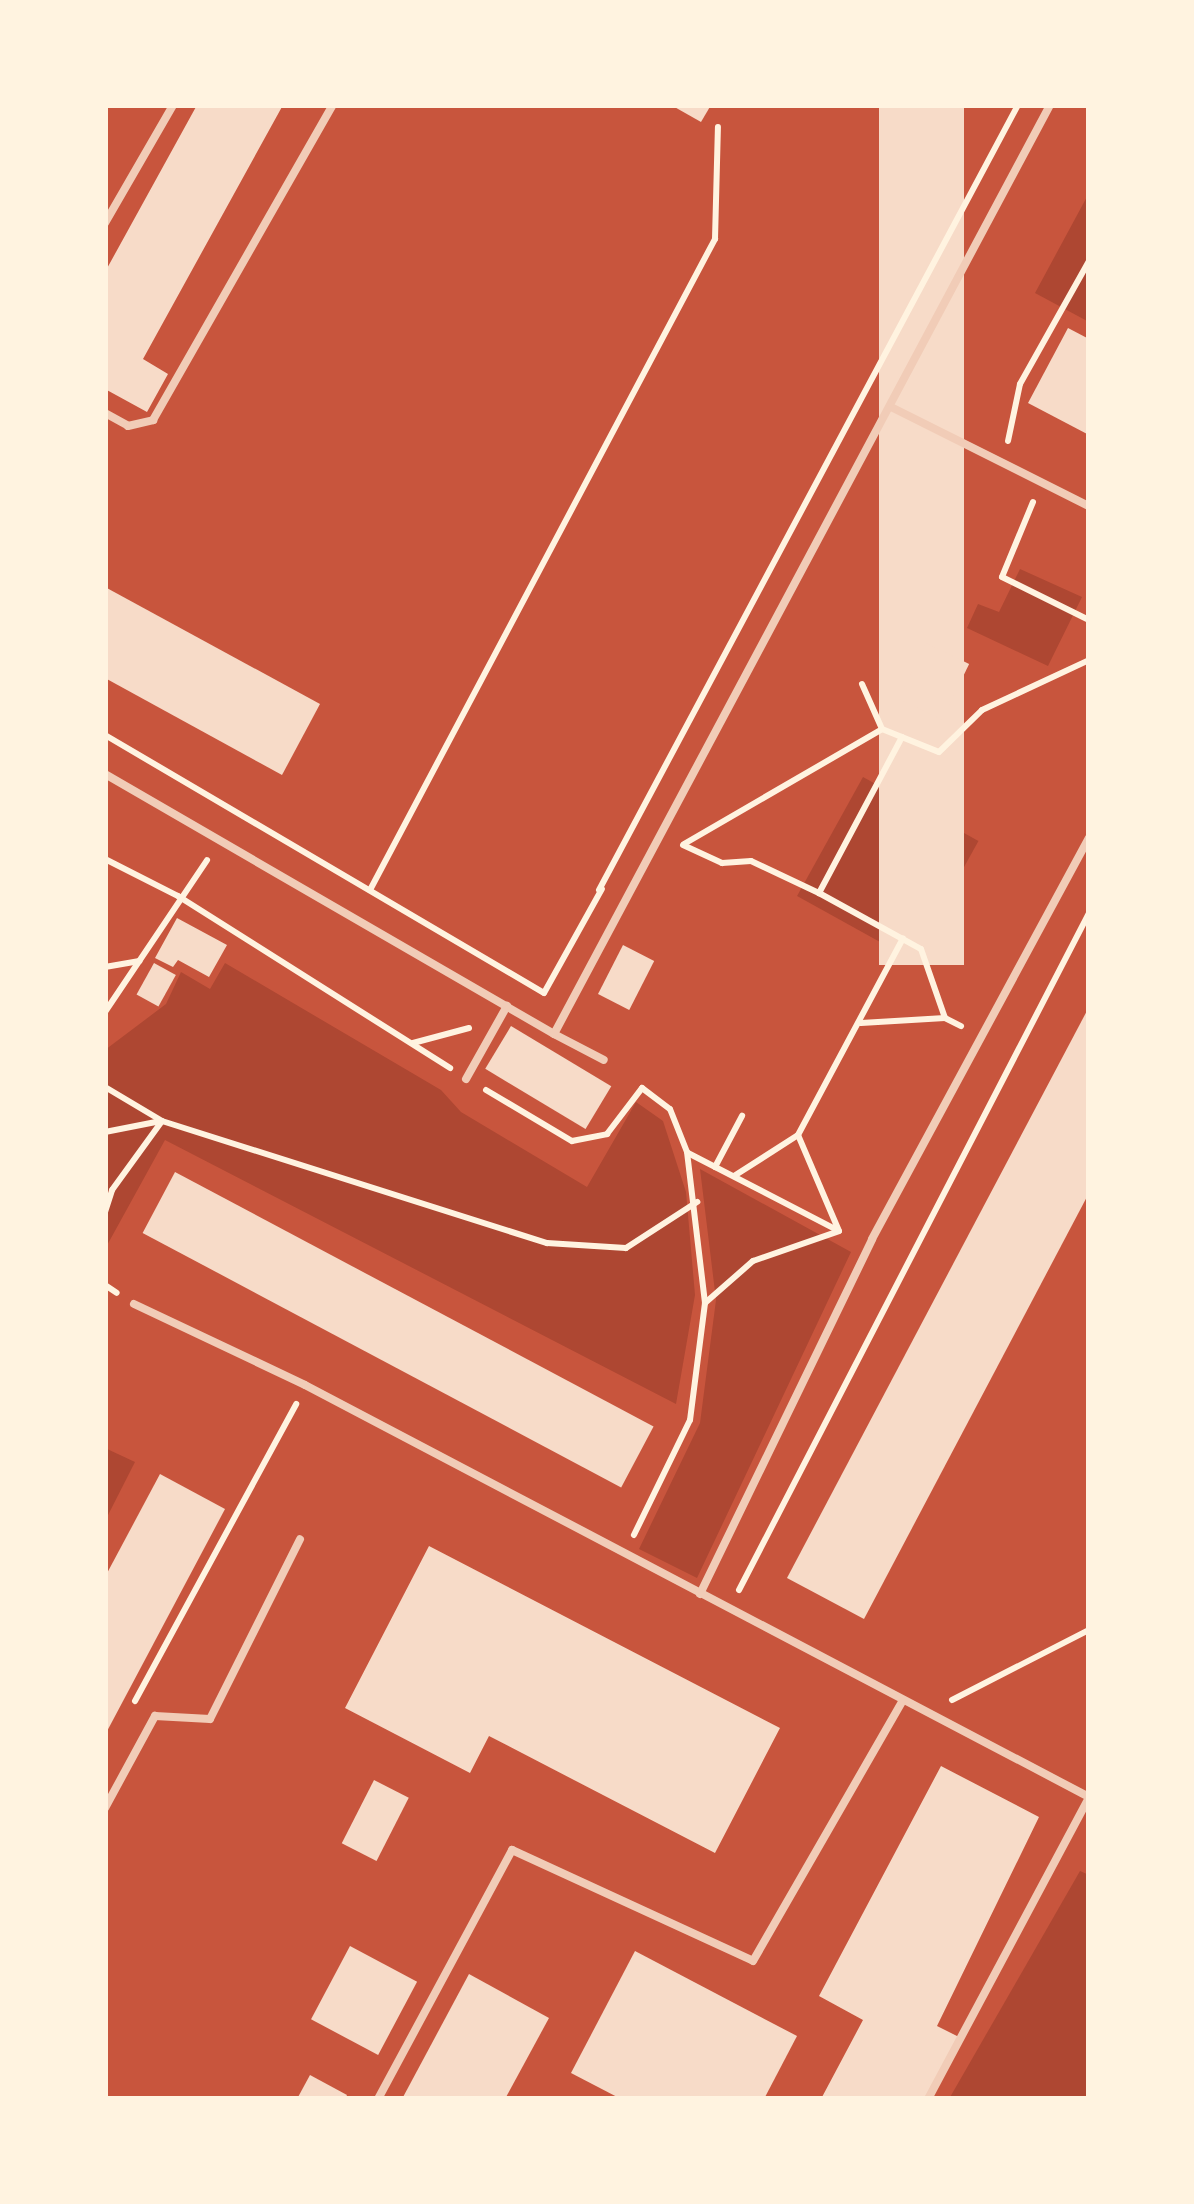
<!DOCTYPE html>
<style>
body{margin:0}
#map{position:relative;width:1194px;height:2204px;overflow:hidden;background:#c8553d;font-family:"Roboto Serif",serif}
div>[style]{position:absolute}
.green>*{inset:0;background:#ae4732;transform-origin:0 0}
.building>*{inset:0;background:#f7dbc8;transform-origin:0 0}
.path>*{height:6px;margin:-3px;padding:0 3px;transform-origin:3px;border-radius:3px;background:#fff3e0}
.service>*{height:8px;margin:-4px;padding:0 4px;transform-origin:4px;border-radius:4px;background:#f1ccb7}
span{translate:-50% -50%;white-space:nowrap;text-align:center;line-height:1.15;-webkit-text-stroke:9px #fff3e0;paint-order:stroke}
.frame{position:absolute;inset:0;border:108px solid #fff3e0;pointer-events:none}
</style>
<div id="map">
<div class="green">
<div style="clip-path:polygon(1089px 193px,1089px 322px,1035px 293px)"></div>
<div style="clip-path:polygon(1020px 569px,1082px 597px,1048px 666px,967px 628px,978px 604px,999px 612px)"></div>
<div style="left:863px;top:777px;width:132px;height:136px;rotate:29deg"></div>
<div style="clip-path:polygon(225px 963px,441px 1090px,461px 1112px,587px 1187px,636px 1102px,663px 1121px,686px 1192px,695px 1295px,676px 1404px,165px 1140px,105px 1249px,105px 1050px,166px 1004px,181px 972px,210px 989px)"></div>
<div style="clip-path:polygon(700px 1169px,851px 1252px,697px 1578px,639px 1549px,700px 1423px,716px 1300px)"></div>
<div style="clip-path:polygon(105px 1448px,135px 1462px,105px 1521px)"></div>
<div style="clip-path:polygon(1080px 1871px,1089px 1875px,1089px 2099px,949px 2099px)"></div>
</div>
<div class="building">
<div style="clip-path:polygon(197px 105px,283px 105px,143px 359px,168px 374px,147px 412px,105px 389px,105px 272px)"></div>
<div style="clip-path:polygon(671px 105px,711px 105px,701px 122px)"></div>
<div style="left:879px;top:105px;width:85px;height:860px"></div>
<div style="clip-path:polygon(1068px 328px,1089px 339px,1089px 435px,1028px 403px)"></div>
<div style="clip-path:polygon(105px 587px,320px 704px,282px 775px,105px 678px)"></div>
<div style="left:926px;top:643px;width:48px;height:62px;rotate:26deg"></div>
<div style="clip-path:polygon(177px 918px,227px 945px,209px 977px,178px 960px,173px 967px,155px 958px)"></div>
<div style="left:623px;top:945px;width:35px;height:55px;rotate:27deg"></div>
<div style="left:154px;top:963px;width:25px;height:36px;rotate:29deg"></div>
<div style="clip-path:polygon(1089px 1007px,1089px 1193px,864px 1619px,787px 1578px)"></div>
<div style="left:511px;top:1026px;width:117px;height:50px;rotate:31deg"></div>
<div style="left:175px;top:1172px;width:542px;height:69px;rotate:28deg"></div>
<div style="clip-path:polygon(160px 1474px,225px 1509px,105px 1735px,105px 1577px)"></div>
<div style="clip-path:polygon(429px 1546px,780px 1728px,715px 1853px,489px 1736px,470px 1773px,345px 1708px)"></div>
<div style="clip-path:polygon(941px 1766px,1039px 1817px,937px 2026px,959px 2037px,926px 2099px,821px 2099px,863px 2020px,819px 1996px)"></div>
<div style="left:374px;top:1780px;width:39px;height:71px;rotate:27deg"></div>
<div style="left:350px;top:1946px;width:76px;height:83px;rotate:28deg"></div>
<div style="clip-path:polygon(635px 1951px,797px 2036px,764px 2099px,621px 2099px,571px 2073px)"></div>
<div style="clip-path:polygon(469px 1974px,549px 2018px,505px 2099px,402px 2099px)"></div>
<div style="clip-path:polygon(310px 2075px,347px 2095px,345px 2099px,297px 2099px)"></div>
</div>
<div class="path">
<div style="left:1008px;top:441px;width:58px;rotate:-78.1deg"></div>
<div style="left:1020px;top:384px;width:141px;rotate:-60.7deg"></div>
<div style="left:1033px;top:502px;width:81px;rotate:112.5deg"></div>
<div style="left:1002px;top:577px;width:97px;rotate:26.3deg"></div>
<div style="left:862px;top:684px;width:49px;rotate:66deg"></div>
<div style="left:105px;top:735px;width:509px;rotate:30.44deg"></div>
<div style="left:544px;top:993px;width:119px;rotate:-60.9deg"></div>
<div style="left:902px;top:737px;width:177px;rotate:118deg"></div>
<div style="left:819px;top:893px;width:116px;rotate:28.8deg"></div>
<div style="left:921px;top:949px;width:73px;rotate:70.8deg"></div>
<div style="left:684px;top:844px;width:229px;rotate:-30.1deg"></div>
<div style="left:882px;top:729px;width:61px;rotate:22deg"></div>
<div style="left:939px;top:752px;width:60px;rotate:-44.3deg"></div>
<div style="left:982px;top:710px;width:118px;rotate:-25deg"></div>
<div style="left:683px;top:845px;width:43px;rotate:24.8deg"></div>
<div style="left:722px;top:863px;width:29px;rotate:-4deg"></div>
<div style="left:751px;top:861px;width:75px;rotate:25.2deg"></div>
<div style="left:105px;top:859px;width:82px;rotate:26.9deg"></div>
<div style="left:178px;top:896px;width:322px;rotate:32.3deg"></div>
<div style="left:370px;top:890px;width:737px;rotate:-62.08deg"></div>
<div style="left:715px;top:239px;width:112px;rotate:-88.5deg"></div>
<div style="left:599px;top:890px;width:890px;rotate:-61.91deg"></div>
<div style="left:105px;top:967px;width:35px;rotate:-10deg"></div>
<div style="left:105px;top:1012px;width:183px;rotate:-56.1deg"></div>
<div style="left:861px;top:1023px;width:84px;rotate:-3.4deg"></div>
<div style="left:945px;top:1018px;width:18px;rotate:27deg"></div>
<div style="left:413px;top:1043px;width:58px;rotate:-15deg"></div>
<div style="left:105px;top:1087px;width:66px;rotate:30.8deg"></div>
<div style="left:162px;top:1121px;width:404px;rotate:17.6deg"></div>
<div style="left:547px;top:1243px;width:79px;rotate:3.6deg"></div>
<div style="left:626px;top:1248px;width:85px;rotate:-32.9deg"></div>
<div style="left:486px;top:1090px;width:100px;rotate:30.7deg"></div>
<div style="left:572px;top:1141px;width:36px;rotate:-11deg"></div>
<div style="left:607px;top:1134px;width:58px;rotate:-52.7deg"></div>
<div style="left:642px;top:1088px;width:35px;rotate:37deg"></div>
<div style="left:670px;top:1109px;width:46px;rotate:68.4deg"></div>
<div style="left:687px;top:1152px;width:152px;rotate:83.2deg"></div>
<div style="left:705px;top:1303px;width:118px;rotate:97.3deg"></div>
<div style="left:690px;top:1420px;width:128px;rotate:116deg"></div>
<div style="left:105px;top:1132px;width:57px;rotate:-11.1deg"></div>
<div style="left:688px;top:1153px;width:168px;rotate:27.3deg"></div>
<div style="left:715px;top:1167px;width:58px;rotate:-62.1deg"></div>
<div style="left:734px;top:1176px;width:76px;rotate:-32.6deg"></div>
<div style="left:105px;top:1212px;width:23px;rotate:-72deg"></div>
<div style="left:112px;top:1190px;width:85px;rotate:-54.1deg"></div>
<div style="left:105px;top:1285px;width:14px;rotate:34deg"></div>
<div style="left:705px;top:1303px;width:64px;rotate:-41.2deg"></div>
<div style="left:753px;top:1261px;width:91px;rotate:-19.2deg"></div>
<div style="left:839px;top:1231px;width:104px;rotate:-113.1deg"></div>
<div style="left:798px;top:1135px;width:223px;rotate:-61.9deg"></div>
<div style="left:739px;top:1590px;width:762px;rotate:-62.66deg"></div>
<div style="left:952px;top:1700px;width:154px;rotate:-27.1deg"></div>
<div style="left:135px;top:1701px;width:338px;rotate:-61.5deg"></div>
</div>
<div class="service">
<div style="left:105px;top:223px;width:136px;rotate:-60deg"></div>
<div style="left:893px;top:408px;width:219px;rotate:26.6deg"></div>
<div style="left:105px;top:413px;width:26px;rotate:29deg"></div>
<div style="left:128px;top:426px;width:26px;rotate:-13deg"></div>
<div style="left:153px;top:420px;width:363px;rotate:-60.3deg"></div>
<div style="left:105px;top:774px;width:519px;rotate:30.07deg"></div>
<div style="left:554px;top:1034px;width:1053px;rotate:-61.9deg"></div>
<div style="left:554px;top:1034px;width:56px;rotate:27.5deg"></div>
<div style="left:466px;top:1079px;width:84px;rotate:-60.7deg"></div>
<div style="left:134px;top:1304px;width:189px;rotate:25.3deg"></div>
<div style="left:305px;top:1385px;width:886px;rotate:27.72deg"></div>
<div style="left:700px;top:1594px;width:394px;rotate:-64.1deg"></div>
<div style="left:872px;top:1239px;width:456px;rotate:-61.6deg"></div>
<div style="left:105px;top:1808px;width:105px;rotate:-61.5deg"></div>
<div style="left:155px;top:1716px;width:55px;rotate:3.1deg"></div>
<div style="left:210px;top:1719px;width:201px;rotate:-63.4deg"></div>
<div style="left:378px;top:2099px;width:283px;rotate:-61.7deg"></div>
<div style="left:512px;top:1850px;width:265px;rotate:24.7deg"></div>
<div style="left:753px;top:1961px;width:299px;rotate:-60.1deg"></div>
<div style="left:928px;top:2099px;width:342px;rotate:-61.9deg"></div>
</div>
<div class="frame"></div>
</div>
